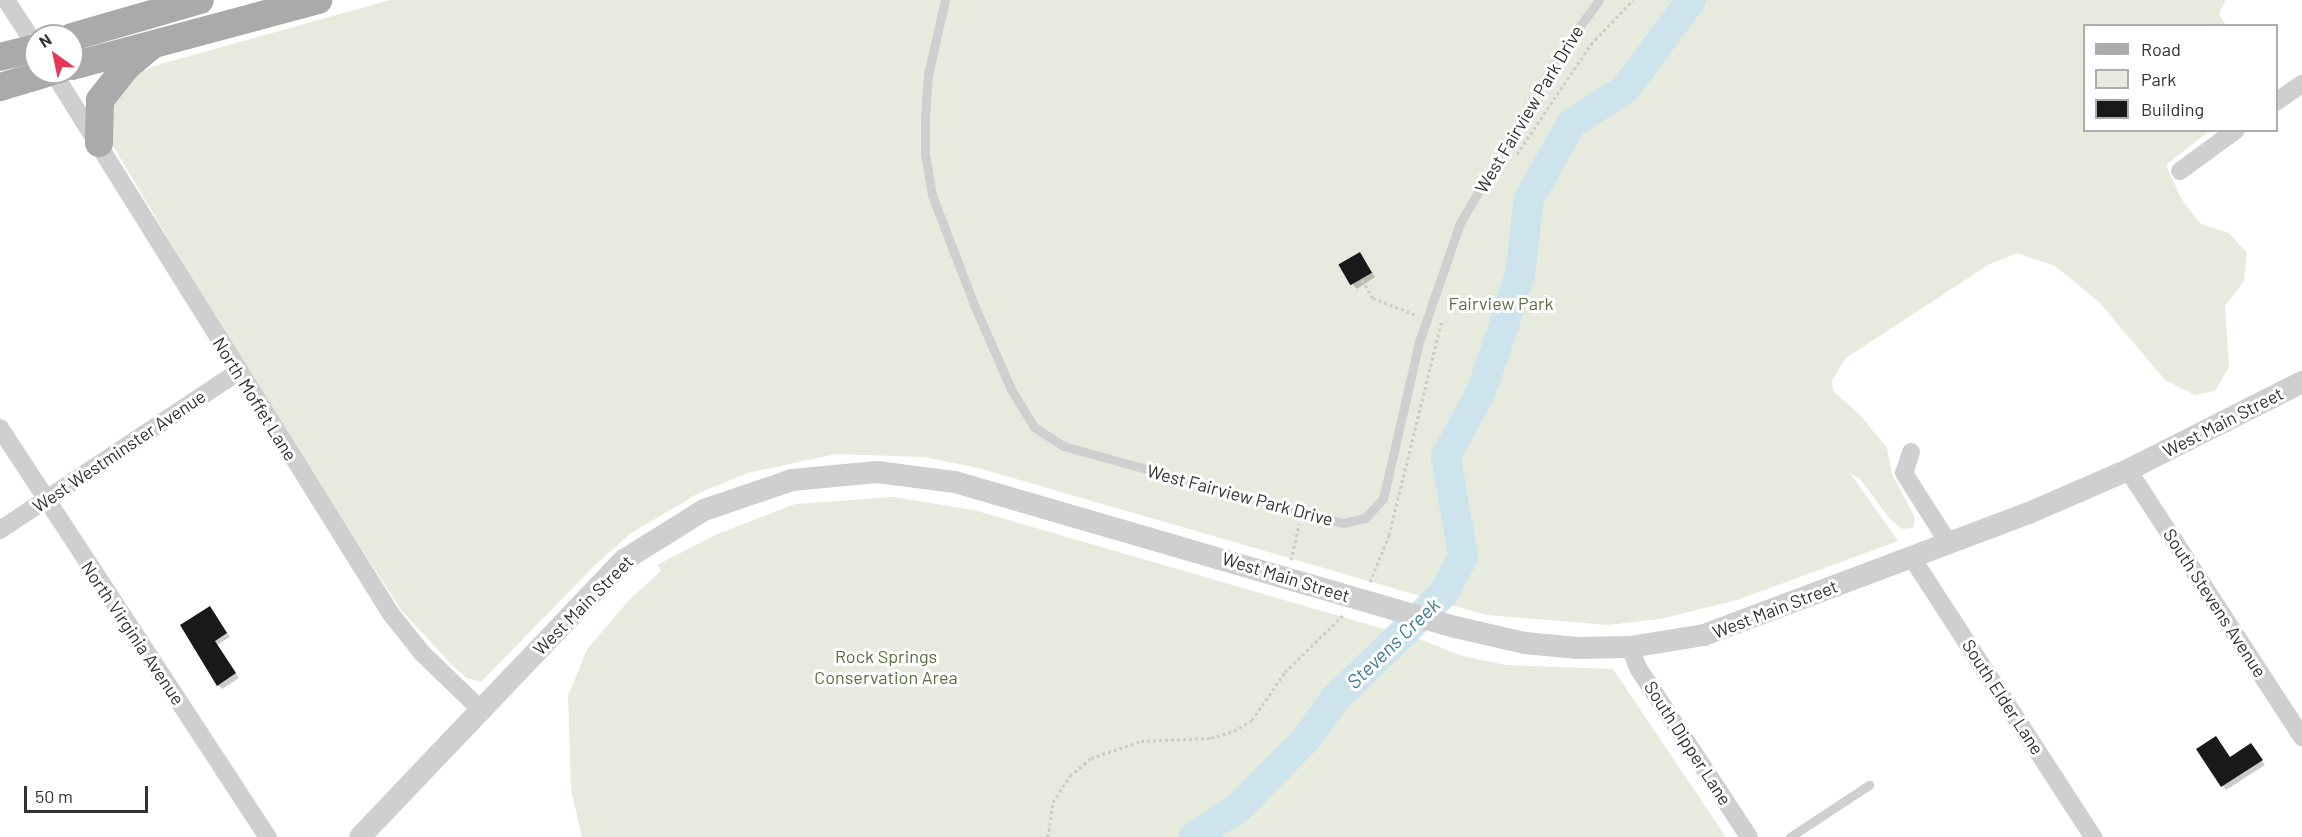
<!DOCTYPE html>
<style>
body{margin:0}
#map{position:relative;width:2302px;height:837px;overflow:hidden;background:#fff;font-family:Barlow,sans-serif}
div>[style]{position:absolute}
.green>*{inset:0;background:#e6ebde}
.shadow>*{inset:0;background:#0003}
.river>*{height:30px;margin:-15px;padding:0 15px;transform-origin:15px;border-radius:15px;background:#cde4ed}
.building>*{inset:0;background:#191919;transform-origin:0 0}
.path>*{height:3px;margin-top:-1.5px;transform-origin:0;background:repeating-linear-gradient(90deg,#ccc 0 3px,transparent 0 6px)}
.service>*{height:9px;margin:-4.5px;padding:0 4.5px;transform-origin:4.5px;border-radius:4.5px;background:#cfcfcf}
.minor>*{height:18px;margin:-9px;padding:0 9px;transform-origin:9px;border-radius:9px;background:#cfcfcf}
.tertiary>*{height:22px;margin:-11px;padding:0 11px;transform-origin:11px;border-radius:11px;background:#cfcfcf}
.primary>*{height:28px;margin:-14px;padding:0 14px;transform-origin:14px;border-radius:14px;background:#aaa}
.tertiary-bridge>*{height:22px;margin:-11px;padding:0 11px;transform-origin:11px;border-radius:11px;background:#cfcfcf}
span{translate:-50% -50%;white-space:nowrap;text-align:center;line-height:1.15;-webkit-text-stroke:6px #fff;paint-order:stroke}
.street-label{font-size:18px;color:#323232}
.park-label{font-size:18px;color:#5a6e3e}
.water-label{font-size:20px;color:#3e7d95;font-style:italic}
.legend{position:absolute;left:2083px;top:24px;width:195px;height:108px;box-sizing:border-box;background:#fff;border:2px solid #adadad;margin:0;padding:8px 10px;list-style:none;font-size:18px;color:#323232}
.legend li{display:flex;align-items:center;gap:12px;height:30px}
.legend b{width:30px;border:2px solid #adadad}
.north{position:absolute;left:24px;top:24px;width:60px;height:60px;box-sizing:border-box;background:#fff;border:2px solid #adadad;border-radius:50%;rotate:327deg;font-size:16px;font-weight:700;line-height:24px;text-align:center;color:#323232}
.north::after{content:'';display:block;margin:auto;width:21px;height:27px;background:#e63757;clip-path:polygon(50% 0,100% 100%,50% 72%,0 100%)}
.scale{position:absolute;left:24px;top:786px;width:124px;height:27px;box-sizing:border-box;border:3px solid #323232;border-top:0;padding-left:8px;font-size:18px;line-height:21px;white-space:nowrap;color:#323232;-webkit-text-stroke:4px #fff;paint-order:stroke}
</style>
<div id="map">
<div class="green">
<div style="clip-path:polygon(390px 0,2226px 0,2219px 14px,2226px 25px,2084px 26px,2084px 130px,2209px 131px,2166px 165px,2182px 200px,2201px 224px,2229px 233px,2247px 253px,2244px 281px,2225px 306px,2229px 367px,2215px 391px,2195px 395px,2165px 380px,2099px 302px,2055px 266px,2017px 253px,1988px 265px,1846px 358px,1832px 380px,1833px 391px,1860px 415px,1887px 448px,1892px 474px,1915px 518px,1913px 528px,1902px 529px,1888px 517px,1861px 480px,1850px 473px,1898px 541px,1737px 600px,1660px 619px,1608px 625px,1486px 615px,978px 468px,924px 457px,836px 454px,748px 473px,699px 493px,630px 534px,596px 564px,481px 682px,467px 678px,455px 668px,401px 610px,252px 379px,110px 141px,108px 104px,134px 75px,157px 65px)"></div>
<div style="clip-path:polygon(893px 497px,974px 510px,1422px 640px,1462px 656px,1506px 665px,1613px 669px,1726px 837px,582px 837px,571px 789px,568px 696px,587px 649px,631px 598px,661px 571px,657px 565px,715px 535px,795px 504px)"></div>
</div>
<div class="shadow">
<div style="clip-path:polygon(1360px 254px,1375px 277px,1357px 289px,1353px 285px)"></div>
<div style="clip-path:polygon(210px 608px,230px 637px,217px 645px,239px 678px,222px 689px,218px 685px)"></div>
<div style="clip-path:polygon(2251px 745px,2265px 765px,2226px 790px,2198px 749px,2230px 758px)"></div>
</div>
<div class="river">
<div style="left:1194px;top:837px;width:53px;rotate:-33.4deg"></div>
<div style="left:1238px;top:808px;width:98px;rotate:-45.4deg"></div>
<div style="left:1307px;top:738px;width:47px;rotate:-54.6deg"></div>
<div style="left:1334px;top:700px;width:153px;rotate:-44.2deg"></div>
<div style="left:1444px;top:593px;width:41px;rotate:-62.2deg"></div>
<div style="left:1463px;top:557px;width:102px;rotate:-99.6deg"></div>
<div style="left:1446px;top:456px;width:73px;rotate:-61.3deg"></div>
<div style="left:1481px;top:392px;width:71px;rotate:-71.1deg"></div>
<div style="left:1504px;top:325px;width:53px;rotate:-72.6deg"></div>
<div style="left:1520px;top:274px;width:76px;rotate:-83.2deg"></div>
<div style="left:1529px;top:199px;width:86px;rotate:-60.8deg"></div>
<div style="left:1571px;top:124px;width:64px;rotate:-32.9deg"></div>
<div style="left:1625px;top:89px;width:111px;rotate:-53.4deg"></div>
</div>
<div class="building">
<div style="left:1360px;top:252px;width:24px;height:25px;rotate:60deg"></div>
<div style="clip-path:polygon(210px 606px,227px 633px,215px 641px,236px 673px,217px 686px,180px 625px)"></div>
<div style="clip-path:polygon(2216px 736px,2230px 757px,2251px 743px,2263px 760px,2221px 787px,2196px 749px)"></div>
</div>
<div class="path">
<div style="left:1517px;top:154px;width:133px;rotate:-56.1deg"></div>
<div style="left:1591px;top:44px;width:61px;rotate:-46.3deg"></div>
<div style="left:1362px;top:280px;width:21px;rotate:59deg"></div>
<div style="left:1373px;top:298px;width:46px;rotate:21.6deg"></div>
<div style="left:1291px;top:560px;width:37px;rotate:-77deg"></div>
<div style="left:1370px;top:582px;width:51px;rotate:-68deg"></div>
<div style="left:1389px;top:535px;width:221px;rotate:-76.2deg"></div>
<div style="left:1048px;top:837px;width:35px;rotate:-82deg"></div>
<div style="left:1053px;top:802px;width:31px;rotate:-57deg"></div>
<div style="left:1070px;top:776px;width:28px;rotate:-41deg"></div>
<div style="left:1091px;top:758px;width:53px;rotate:-18.8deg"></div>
<div style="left:1141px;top:741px;width:70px;rotate:-2.5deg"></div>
<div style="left:1211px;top:738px;width:24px;rotate:-17deg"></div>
<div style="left:1234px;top:731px;width:21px;rotate:-31deg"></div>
<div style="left:1252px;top:720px;width:58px;rotate:-55.5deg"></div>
<div style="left:1285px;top:672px;width:81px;rotate:-44.5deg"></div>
</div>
<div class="service">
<div style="left:945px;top:0;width:77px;rotate:102.8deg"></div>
<div style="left:928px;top:75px;width:39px;rotate:94deg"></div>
<div style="left:925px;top:114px;width:40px;rotate:90deg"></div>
<div style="left:925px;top:154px;width:42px;rotate:80.3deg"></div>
<div style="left:932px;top:195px;width:120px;rotate:69deg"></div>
<div style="left:975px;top:307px;width:90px;rotate:66.3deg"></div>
<div style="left:1011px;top:389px;width:44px;rotate:58.8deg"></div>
<div style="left:1034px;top:427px;width:35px;rotate:33deg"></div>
<div style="left:1063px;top:446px;width:290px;rotate:15.4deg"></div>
<div style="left:1343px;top:523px;width:23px;rotate:-13deg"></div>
<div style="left:1365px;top:518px;width:26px;rotate:-47deg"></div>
<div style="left:1383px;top:499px;width:161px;rotate:-77.1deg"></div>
<div style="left:1419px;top:342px;width:126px;rotate:-71deg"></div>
<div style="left:1460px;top:223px;width:194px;rotate:-59.6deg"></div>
<div style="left:1558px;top:56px;width:69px;rotate:-53.8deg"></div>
<div style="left:1790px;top:837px;width:95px;rotate:-33.4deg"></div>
</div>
<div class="minor">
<div style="left:6px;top:0;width:55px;rotate:56.9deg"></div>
<div style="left:53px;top:72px;width:639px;rotate:58.05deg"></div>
<div style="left:391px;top:614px;width:50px;rotate:51.5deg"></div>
<div style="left:422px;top:653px;width:81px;rotate:44deg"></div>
<div style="left:2276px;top:102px;width:32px;rotate:-35deg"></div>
<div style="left:2180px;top:171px;width:69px;rotate:-36.2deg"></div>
<div style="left:0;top:428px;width:489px;rotate:56.8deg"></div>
<div style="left:1911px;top:452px;width:22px;rotate:108deg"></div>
<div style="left:1904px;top:473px;width:84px;rotate:57.6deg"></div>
<div style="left:2128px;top:470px;width:319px;rotate:56.9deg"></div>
<div style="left:0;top:530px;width:286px;rotate:-33.6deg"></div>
<div style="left:1912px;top:558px;width:333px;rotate:57deg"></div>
<div style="left:1630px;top:647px;width:22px;rotate:69deg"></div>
<div style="left:1638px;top:668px;width:202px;rotate:56.7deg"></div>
</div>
<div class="tertiary">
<div style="left:1455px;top:627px;width:72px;rotate:12.9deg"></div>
<div style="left:1525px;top:643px;width:52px;rotate:5.5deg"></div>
<div style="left:1577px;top:648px;width:53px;rotate:-1.1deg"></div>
<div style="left:1630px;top:647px;width:75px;rotate:-9.2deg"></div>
<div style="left:1704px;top:635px;width:347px;rotate:-20.6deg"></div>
<div style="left:2029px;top:513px;width:108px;rotate:-23.5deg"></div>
<div style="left:2128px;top:470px;width:195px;rotate:-26.8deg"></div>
<div style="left:360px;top:837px;width:383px;rotate:-46.4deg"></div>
<div style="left:624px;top:560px;width:94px;rotate:-32deg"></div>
<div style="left:704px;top:510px;width:93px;rotate:-18.8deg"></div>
<div style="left:792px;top:480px;width:85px;rotate:-5.4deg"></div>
<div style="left:877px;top:472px;width:79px;rotate:7.3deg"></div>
<div style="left:955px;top:482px;width:370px;rotate:16.2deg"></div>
</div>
<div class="primary">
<div style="left:72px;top:37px;width:133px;rotate:-16.1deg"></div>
<div style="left:0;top:57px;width:37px;rotate:-14deg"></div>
<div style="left:72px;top:66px;width:255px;rotate:-15deg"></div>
<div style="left:0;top:87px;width:52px;rotate:-16.7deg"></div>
<div style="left:99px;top:143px;width:43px;rotate:-88.7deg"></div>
<div style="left:100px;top:100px;width:42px;rotate:-51.8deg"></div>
<div style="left:126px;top:67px;width:30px;rotate:-40deg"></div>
</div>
<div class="tertiary-bridge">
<div style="left:1310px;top:585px;width:151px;rotate:16.2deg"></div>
</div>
<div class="street-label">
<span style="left:1529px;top:109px;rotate:-59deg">West Fairview Park Drive</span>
<span style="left:255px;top:399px;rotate:58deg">North Moffet Lane</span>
<span style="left:2223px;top:422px;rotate:-27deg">West Main Street</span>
<span style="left:119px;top:451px;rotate:-34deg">West Westminster Avenue</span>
<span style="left:1240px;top:495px;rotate:15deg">West Fairview Park Drive</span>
<span style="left:1286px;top:577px;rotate:17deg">West Main Street</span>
<span style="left:2215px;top:603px;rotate:57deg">South Stevens Avenue</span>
<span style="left:583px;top:605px;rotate:-45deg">West Main Street</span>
<span style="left:1775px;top:609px;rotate:-21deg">West Main Street</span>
<span style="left:133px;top:633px;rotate:56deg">North Virginia Avenue</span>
<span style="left:2003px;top:697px;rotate:57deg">South Elder Lane</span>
<span style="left:1688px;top:743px;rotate:57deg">South Dipper Lane</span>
</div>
<div class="park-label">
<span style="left:1501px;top:303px">Fairview Park</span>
<span style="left:886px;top:667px">Rock Springs<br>Conservation Area</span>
</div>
<div class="water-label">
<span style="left:1393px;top:643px;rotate:-44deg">Stevens Creek</span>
</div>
<ul class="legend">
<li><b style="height:8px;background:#aaa"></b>Road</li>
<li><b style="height:16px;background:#e6ebde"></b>Park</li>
<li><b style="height:16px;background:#191919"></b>Building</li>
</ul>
<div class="north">N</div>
<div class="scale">50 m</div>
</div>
